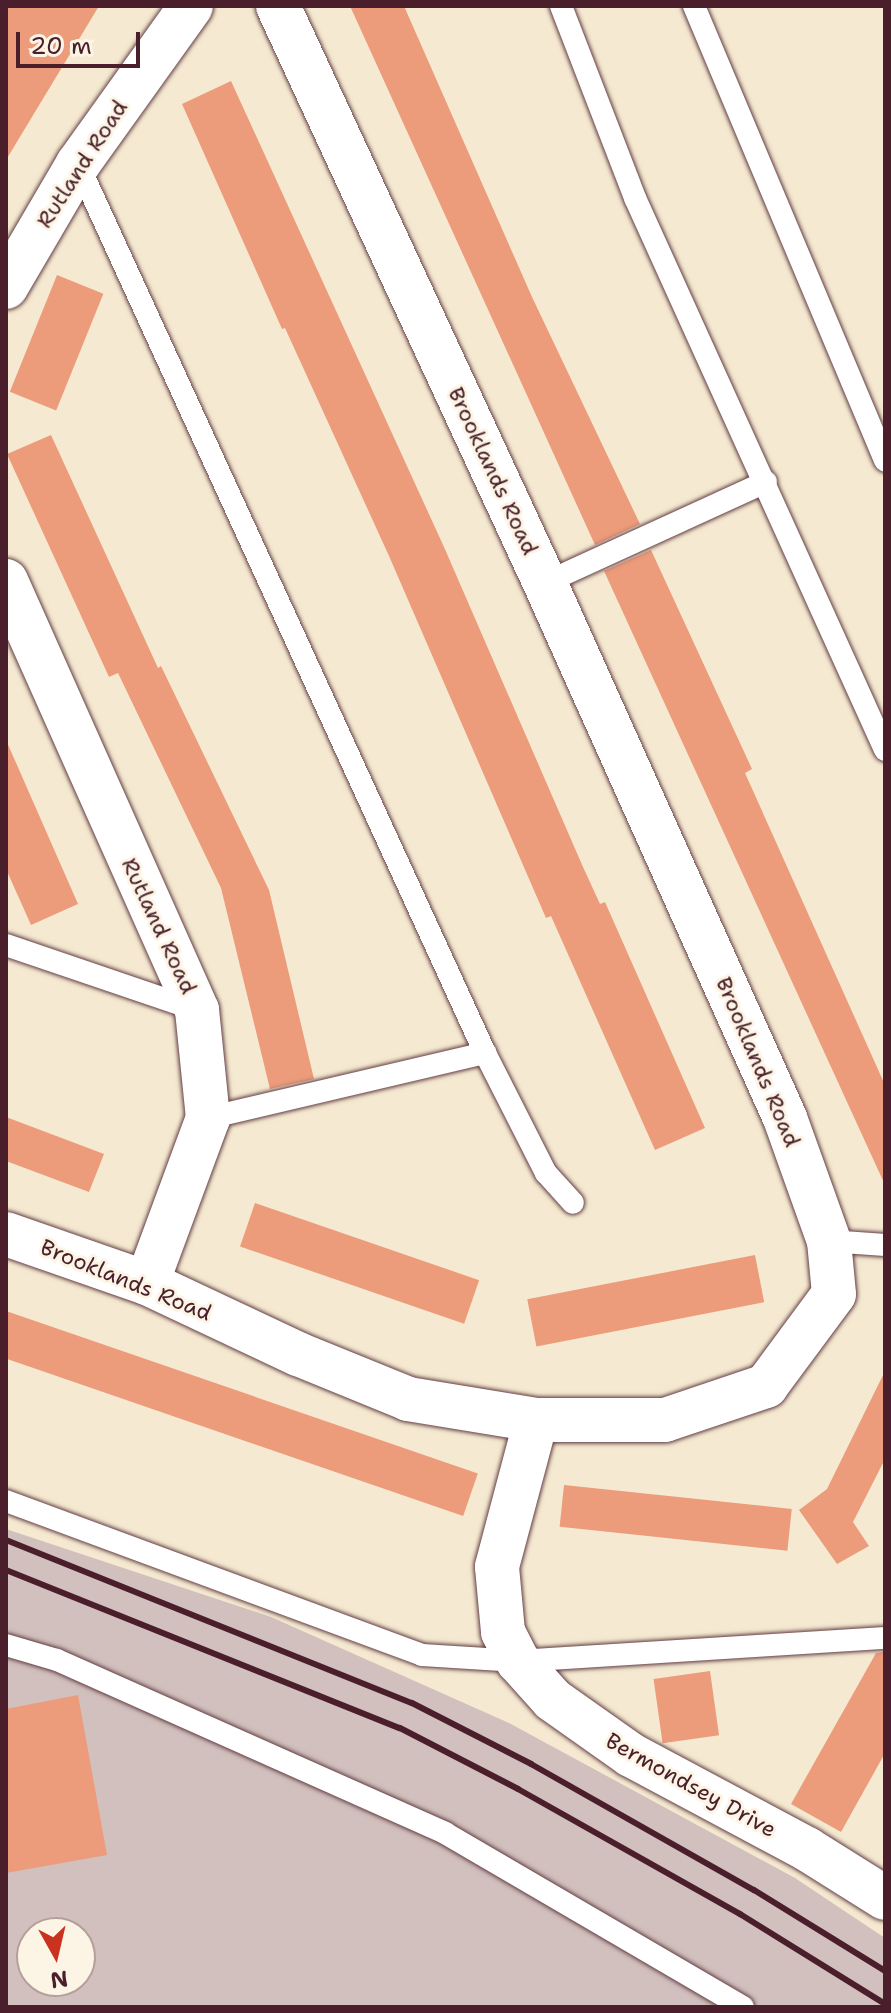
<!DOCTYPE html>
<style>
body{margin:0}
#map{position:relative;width:891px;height:2013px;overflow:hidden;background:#f5ead1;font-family:"Shantell Sans",sans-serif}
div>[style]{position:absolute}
.industrial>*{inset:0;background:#d1c0bd}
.building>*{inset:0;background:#ec9b7b;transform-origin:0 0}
.roads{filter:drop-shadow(0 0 2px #643d44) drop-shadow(0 0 2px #643d44)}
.lane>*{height:22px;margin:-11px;padding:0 11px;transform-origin:11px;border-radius:11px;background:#fff}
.street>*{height:44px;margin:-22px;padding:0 22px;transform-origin:22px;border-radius:22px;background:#fff}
.rail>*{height:6px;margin:-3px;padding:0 3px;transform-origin:3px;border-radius:3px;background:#4a1f2b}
span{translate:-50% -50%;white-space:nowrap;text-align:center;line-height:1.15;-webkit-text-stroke:6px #fcf5e5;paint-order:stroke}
.street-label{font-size:22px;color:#4a1f2b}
.frame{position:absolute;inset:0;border:8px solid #4a1f2b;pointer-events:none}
.north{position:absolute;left:16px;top:1917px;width:80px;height:80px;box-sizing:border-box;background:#fcf5e5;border:2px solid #b59f9b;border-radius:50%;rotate:172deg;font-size:22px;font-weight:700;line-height:32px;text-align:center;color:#4a1f2b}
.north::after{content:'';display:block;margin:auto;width:28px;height:36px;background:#c8321e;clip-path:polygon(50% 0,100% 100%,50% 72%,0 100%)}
.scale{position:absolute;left:16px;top:32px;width:124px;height:36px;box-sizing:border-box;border:4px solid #4a1f2b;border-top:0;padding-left:10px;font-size:24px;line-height:28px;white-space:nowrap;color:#4a1f2b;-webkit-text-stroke:6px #fcf5e5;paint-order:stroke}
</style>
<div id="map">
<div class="industrial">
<div style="clip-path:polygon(evenodd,6px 1529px,271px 1617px,509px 1723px,795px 1878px,885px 1938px,885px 2007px,6px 2007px,6px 1529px,32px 1933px,80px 1933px,80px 1981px,32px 1981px,32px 1933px)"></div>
</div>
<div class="building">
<div style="clip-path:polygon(6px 6px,99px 6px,6px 160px)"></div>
<div style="clip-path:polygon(350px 6px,404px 6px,532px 297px,640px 524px,595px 545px)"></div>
<div style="clip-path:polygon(231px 81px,444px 547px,583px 867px,600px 904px,605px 902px,705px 1128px,655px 1150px,551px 916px,546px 918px,389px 556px,285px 328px,282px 329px,182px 104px)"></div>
<div style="left:57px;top:275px;width:50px;height:126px;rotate:22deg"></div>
<div style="clip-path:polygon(51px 435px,158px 668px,161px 666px,269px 890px,314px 1079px,270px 1089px,221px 888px,118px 673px,109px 677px,7px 454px)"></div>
<div style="clip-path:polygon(651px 550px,752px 769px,745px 773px,885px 1085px,885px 1185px,604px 571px)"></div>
<div style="clip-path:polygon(6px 740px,78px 904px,31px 925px,6px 869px)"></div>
<div style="clip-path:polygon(6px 1117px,104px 1154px,89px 1192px,6px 1161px)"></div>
<div style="left:255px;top:1203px;width:237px;height:46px;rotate:19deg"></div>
<div style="left:755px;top:1255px;width:48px;height:232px;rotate:79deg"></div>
<div style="left:6px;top:1311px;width:499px;height:45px;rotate:19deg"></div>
<div style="clip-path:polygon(885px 1371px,885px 1459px,853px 1522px,869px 1546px,837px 1564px,799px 1510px,827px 1489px)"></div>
<div style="left:564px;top:1485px;width:229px;height:42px;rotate:6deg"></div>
<div style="clip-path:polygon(885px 1652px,885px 1753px,841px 1832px,791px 1804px,876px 1653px)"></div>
<div style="left:710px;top:1671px;width:65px;height:57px;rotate:82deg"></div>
<div style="clip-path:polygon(78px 1695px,107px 1855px,6px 1873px,6px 1709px)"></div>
</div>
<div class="roads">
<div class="lane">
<div style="left:561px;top:6px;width:206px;rotate:68.9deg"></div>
<div style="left:635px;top:198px;width:606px;rotate:65.63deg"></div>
<div style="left:694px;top:6px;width:493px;rotate:67.2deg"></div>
<div style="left:78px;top:164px;width:978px;rotate:65.4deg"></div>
<div style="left:485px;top:1053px;width:135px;rotate:63.1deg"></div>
<div style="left:546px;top:1173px;width:40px;rotate:48deg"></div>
<div style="left:545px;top:583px;width:243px;rotate:-24.6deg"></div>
<div style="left:6px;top:945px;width:199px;rotate:18.8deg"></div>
<div style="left:208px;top:1118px;width:285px;rotate:-13.2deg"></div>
<div style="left:829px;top:1241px;width:56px;rotate:4.1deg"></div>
<div style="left:6px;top:1501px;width:444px;rotate:20.3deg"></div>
<div style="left:422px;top:1655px;width:96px;rotate:3.6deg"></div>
<div style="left:518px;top:1661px;width:368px;rotate:-3.6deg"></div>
<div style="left:6px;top:1645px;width:53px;rotate:16.4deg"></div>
<div style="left:57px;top:1660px;width:425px;rotate:24deg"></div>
<div style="left:445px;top:1833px;width:345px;rotate:30.3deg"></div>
</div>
<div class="street">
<div style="left:6px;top:287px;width:143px;rotate:-59.7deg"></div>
<div style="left:78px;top:164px;width:194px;rotate:-54.4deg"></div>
<div style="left:6px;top:581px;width:470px;rotate:66deg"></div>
<div style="left:197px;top:1010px;width:109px;rotate:84.2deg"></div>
<div style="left:208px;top:1118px;width:176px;rotate:110.3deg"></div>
<div style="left:6px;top:1234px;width:149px;rotate:19.2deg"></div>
<div style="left:147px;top:1283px;width:167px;rotate:25.2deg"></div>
<div style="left:298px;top:1354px;width:119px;rotate:22.2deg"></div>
<div style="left:408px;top:1399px;width:130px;rotate:9.3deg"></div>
<div style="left:536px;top:1420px;width:129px"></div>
<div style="left:665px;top:1420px;width:107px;rotate:-18.6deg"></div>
<div style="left:766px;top:1386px;width:114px;rotate:-53.5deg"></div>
<div style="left:834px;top:1294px;width:53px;rotate:-95.4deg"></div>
<div style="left:829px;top:1241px;width:131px;rotate:-109.7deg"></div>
<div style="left:785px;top:1118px;width:586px;rotate:-114.16deg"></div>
<div style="left:545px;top:583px;width:636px;rotate:-114.83deg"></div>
<div style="left:536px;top:1420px;width:152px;rotate:104.9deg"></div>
<div style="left:497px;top:1567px;width:65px;rotate:84.7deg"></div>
<div style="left:503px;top:1632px;width:33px;rotate:63deg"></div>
<div style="left:518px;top:1661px;width:52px;rotate:48.1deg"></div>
<div style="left:553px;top:1700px;width:95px;rotate:35.2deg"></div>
<div style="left:631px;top:1755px;width:200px;rotate:28.1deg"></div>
<div style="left:807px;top:1849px;width:92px;rotate:32.1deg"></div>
</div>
</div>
<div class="rail">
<div style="left:6px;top:1540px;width:437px;rotate:21.9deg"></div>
<div style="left:412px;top:1703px;width:134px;rotate:27.1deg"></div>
<div style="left:531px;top:1764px;width:256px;rotate:29.5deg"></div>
<div style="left:754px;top:1890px;width:154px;rotate:31.7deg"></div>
<div style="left:6px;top:1570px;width:424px;rotate:21.9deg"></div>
<div style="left:400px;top:1728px;width:133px;rotate:27.3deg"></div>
<div style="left:518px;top:1789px;width:255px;rotate:29.4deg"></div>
<div style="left:740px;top:1914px;width:171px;rotate:31.8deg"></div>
</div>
<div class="street-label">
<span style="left:82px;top:164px;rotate:-57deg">Rutland Road</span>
<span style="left:493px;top:471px;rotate:65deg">Brooklands Road</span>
<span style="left:159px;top:926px;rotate:65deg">Rutland Road</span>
<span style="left:758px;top:1062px;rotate:67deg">Brooklands Road</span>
<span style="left:126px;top:1280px;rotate:22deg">Brooklands Road</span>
<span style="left:691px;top:1785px;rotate:29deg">Bermondsey Drive</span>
</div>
<div class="frame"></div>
<div class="north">N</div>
<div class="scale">20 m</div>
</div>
